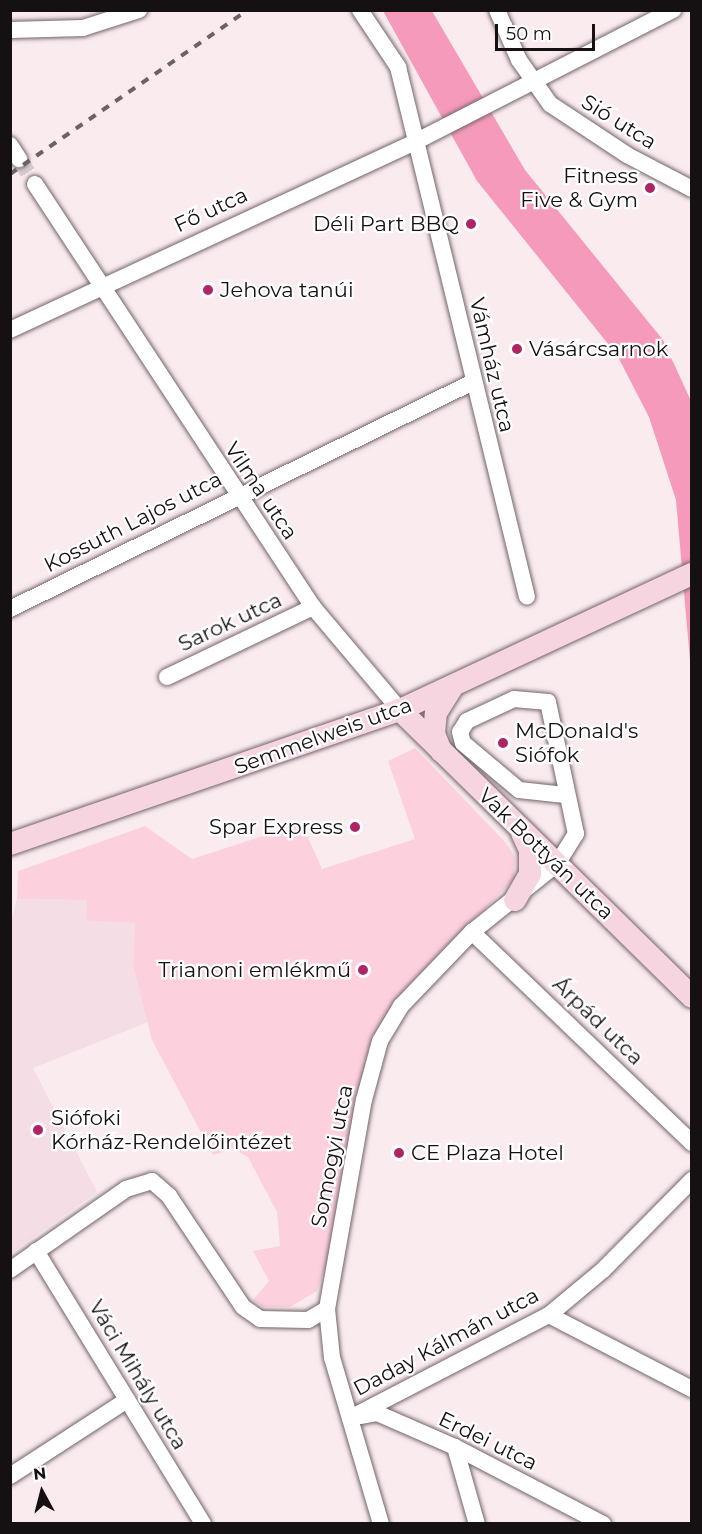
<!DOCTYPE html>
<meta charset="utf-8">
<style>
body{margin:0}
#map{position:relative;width:702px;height:1534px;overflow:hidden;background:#faebef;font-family:Montserrat,sans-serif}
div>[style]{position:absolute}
.built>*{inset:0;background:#f4dde4}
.green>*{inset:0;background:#fdd0de}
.water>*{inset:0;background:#f69abb}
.minor-tunnel>*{height:16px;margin-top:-8px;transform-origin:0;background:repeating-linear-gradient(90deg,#d8cace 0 16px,transparent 0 24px)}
.roads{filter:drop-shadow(0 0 2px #726569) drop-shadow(0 0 2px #726569)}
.minor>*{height:16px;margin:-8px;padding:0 8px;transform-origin:8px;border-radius:8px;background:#fff}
.major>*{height:22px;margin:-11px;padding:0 11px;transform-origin:11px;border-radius:11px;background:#f7d5e0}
.rail>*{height:4px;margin-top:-2px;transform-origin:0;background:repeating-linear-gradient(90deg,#6b6265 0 8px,transparent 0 16px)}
.dots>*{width:16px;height:16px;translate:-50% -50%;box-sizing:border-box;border:3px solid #fff;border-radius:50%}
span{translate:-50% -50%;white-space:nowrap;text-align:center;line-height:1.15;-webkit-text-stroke:4.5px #fff;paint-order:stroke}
.street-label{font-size:21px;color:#151012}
.poi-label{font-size:21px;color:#151012}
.right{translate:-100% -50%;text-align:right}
.left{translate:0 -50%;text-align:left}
.frame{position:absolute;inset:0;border:12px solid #151012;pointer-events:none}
.north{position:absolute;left:12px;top:1462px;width:60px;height:60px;-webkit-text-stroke:4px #fff;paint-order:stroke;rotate:353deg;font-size:16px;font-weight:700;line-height:24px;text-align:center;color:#151012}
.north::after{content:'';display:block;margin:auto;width:21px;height:27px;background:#151012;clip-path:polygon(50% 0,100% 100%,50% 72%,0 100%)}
.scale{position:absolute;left:495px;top:24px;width:100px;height:27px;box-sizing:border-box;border:3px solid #151012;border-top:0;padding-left:8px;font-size:18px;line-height:21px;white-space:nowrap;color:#151012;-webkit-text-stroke:4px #fff;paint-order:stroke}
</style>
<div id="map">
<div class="built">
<div style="clip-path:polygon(17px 899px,87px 900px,86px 921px,135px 923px,133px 965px,148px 1022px,33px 1068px,97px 1192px,11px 1253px,11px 922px)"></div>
</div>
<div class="green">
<div style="clip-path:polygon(415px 748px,505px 842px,515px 857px,514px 879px,399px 997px,369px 1051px,329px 1257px,317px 1291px,290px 1307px,263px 1307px,253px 1300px,269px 1281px,253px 1251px,280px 1246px,277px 1212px,248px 1157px,233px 1149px,213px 1155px,152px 1040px,133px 965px,135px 923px,86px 921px,87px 900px,17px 899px,18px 871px,145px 826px,192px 859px,294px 826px,306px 833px,322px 869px,415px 839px,388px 761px)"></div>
</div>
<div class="water">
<div style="clip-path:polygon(383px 11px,432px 11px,525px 170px,663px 340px,691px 401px,691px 672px,676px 500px,649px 417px,617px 355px,477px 181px)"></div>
</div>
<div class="minor-tunnel">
<div style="left:19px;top:159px;width:30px;rotate:57deg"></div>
</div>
<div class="roads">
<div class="minor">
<div style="left:360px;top:10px;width:69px;rotate:56.3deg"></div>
<div style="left:398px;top:67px;width:545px;rotate:76.32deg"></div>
<div style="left:497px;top:10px;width:55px;rotate:66.3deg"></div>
<div style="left:519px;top:60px;width:54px;rotate:54.8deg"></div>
<div style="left:550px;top:104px;width:92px;rotate:33.5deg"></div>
<div style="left:627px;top:155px;width:73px;rotate:27.6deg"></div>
<div style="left:10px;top:30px;width:73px;rotate:-1.6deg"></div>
<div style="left:83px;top:28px;width:59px;rotate:-17.8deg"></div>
<div style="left:10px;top:145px;width:17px;rotate:57deg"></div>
<div style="left:35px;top:184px;width:506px;rotate:56.69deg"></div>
<div style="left:313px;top:607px;width:135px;rotate:49.8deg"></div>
<div style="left:10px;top:330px;width:449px;rotate:-24.9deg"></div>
<div style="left:417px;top:141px;width:288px;rotate:-27.1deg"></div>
<div style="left:10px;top:609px;width:513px;rotate:-26.12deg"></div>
<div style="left:167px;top:677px;width:162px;rotate:-25.6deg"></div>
<div style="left:472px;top:932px;width:305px;rotate:43.8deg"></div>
<div style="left:36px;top:1251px;width:320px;rotate:58.5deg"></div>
<div style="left:10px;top:1270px;width:141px;rotate:-34.9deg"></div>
<div style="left:126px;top:1189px;width:27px;rotate:-17deg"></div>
<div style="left:152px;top:1181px;width:23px;rotate:41deg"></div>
<div style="left:169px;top:1196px;width:133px;rotate:56.3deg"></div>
<div style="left:243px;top:1307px;width:21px;rotate:35deg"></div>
<div style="left:260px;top:1319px;width:48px;rotate:1.2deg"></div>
<div style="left:308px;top:1320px;width:22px;rotate:-30deg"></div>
<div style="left:549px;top:1315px;width:161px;rotate:27.4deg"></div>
<div style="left:360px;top:1416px;width:17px;rotate:-10deg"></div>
<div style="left:377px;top:1413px;width:85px;rotate:23.6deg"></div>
<div style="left:455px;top:1447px;width:167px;rotate:27.5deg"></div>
<div style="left:350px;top:1418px;width:224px;rotate:-27.4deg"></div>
<div style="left:549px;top:1315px;width:70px;rotate:-39.8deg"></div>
<div style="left:603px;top:1270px;width:127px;rotate:-45.3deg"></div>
<div style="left:455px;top:1447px;width:80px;rotate:74.1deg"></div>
<div style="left:10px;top:1476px;width:140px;rotate:-33deg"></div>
<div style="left:381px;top:1524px;width:173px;rotate:-106.4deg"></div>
<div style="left:332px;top:1358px;width:49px;rotate:-95.8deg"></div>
<div style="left:327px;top:1309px;width:212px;rotate:-80deg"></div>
<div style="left:364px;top:1100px;width:61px;rotate:-74.8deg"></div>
<div style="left:380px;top:1041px;width:41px;rotate:-59deg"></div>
<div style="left:401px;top:1006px;width:103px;rotate:-46.2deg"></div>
<div style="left:472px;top:932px;width:109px;rotate:-38.7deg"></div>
<div style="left:557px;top:864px;width:36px;rotate:-58deg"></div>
<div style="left:576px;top:834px;width:135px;rotate:-102deg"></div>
<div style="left:548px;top:702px;width:34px;rotate:-175deg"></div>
<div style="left:514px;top:699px;width:52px;rotate:154.9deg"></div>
<div style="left:467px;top:721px;width:13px;rotate:122deg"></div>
<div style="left:460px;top:732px;width:11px;rotate:75deg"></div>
<div style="left:463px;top:743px;width:73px;rotate:40deg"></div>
<div style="left:519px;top:790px;width:46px;rotate:6.2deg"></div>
</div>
<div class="major">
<div style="left:400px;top:710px;width:409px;rotate:44.5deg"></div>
<div style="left:441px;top:751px;width:18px;rotate:-112deg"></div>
<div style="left:434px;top:734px;width:21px;rotate:-85deg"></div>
<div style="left:436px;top:713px;width:32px;rotate:-58deg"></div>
<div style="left:10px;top:844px;width:412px;rotate:-19deg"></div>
<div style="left:400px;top:710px;width:322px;rotate:-25deg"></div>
<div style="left:515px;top:900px;width:30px;rotate:-60deg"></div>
<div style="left:530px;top:874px;width:24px;rotate:-90deg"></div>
<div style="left:530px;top:850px;width:19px;rotate:-115deg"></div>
</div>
</div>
<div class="rail">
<div style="left:10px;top:174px;width:289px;rotate:-34.6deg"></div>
</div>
<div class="dots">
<div style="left:650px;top:188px;background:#ae2566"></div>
<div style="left:471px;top:224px;background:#ae2566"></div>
<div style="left:208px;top:290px;background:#ae2566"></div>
<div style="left:517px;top:349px;background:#ae2566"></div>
<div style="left:503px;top:743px;background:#ae2566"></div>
<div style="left:355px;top:827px;background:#ae2566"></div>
<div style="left:363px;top:970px;background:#ae2566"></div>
<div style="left:38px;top:1130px;background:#ae2566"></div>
<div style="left:399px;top:1153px;background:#ae2566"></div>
</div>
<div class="street-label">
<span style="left:619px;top:122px;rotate:32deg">Sió utca</span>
<span style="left:211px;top:210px;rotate:-25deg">Fő utca</span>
<span style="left:492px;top:365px;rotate:77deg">Vámház utca</span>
<span style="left:261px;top:491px;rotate:56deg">Vilma utca</span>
<span style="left:133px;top:522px;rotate:-27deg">Kossuth Lajos utca</span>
<span style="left:230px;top:622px;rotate:-25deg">Sarok utca</span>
<span style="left:323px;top:736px;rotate:-20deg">Semmelweis utca</span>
<span style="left:546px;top:854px;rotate:44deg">Vak Bottyán utca</span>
<span style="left:598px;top:1021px;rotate:44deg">Árpád utca</span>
<span style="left:332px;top:1156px;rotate:-79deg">Somogyi utca</span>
<span style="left:446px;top:1342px;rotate:-28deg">Daday Kálmán utca</span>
<span style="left:138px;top:1375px;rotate:59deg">Váci Mihály utca</span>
<span style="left:488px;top:1441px;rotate:26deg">Erdei utca</span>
</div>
<div class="poi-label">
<span class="right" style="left:638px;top:188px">Fitness<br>Five &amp; Gym</span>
<span class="right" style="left:459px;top:224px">Déli Part BBQ</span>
<span class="left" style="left:220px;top:290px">Jehova tanúi</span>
<span class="left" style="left:529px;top:349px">Vásárcsarnok</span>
<span class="left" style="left:515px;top:743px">McDonald's<br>Siófok</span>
<span class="right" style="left:343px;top:827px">Spar Express</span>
<span class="right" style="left:351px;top:970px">Trianoni emlékmű</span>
<span class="left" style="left:51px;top:1130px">Siófoki<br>Kórház-Rendelőintézet</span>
<span class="left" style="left:411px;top:1153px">CE Plaza Hotel</span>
</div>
<div class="frame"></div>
<div class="north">N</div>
<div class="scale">50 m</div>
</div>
